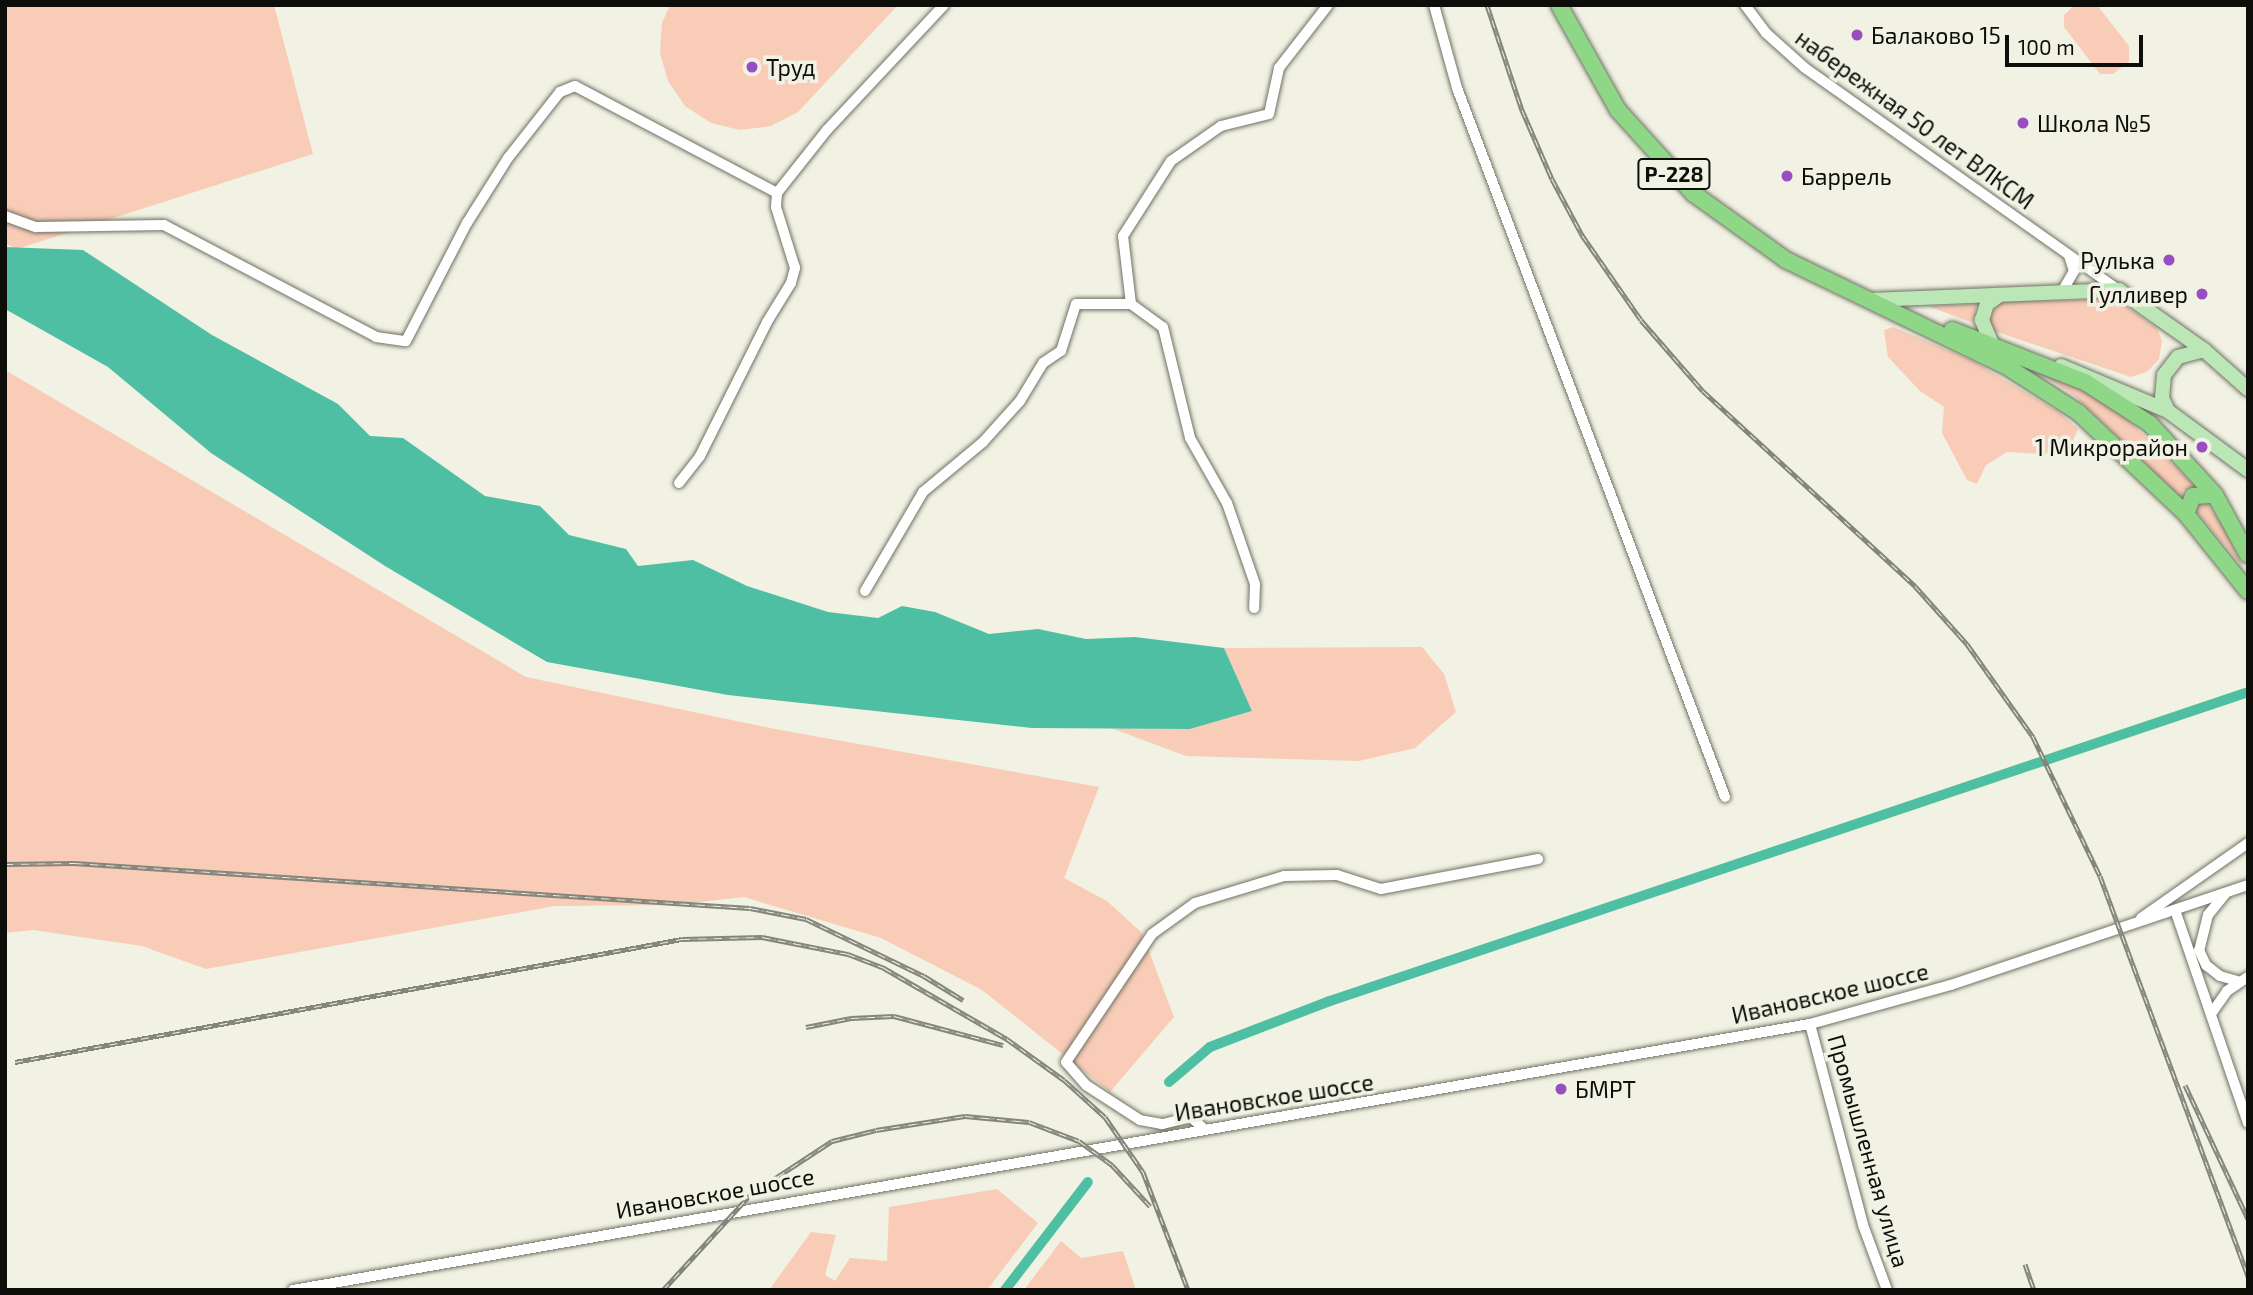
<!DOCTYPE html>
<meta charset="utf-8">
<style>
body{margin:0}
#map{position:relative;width:2253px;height:1295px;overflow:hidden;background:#f1f2e3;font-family:"Exo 2",sans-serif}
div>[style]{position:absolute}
.green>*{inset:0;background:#f8ccb7}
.water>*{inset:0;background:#4fbfa3}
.canal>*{height:10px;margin:-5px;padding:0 5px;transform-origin:5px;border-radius:5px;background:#4fbfa3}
.roads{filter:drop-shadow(0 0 2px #707164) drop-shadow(0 0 2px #707164)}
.minor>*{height:10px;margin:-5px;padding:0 5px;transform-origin:5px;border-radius:5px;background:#fff}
.major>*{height:14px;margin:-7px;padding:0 7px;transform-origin:7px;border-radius:7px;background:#bbe7b6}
.highway>*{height:16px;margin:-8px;padding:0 8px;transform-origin:8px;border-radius:8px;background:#8dd786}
.rail>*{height:5px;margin-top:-2.5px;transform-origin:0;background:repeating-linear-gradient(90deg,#f1f2e3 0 8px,#84857b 0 16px);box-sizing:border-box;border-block:2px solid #84857b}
.dots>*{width:19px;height:19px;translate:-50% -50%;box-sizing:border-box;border:4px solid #f1f2e3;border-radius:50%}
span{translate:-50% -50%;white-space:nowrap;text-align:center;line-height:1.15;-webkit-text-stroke:7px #f1f2e3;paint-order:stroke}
.shield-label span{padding:2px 5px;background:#f1f2e3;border:2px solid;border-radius:5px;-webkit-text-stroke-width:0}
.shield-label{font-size:21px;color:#0d0e09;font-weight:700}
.poi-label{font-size:23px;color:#0d0e09}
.left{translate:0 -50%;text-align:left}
.right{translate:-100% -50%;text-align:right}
.street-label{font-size:23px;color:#0d0e09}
.frame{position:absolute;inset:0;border:7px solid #0d0e09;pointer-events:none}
.scale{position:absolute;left:2005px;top:35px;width:138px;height:32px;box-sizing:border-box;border:4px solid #0d0e09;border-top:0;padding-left:9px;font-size:21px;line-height:24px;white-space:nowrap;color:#0d0e09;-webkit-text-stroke:5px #f1f2e3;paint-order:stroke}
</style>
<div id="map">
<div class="green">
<div style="clip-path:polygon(5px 5px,274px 5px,313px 154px,17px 249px,5px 243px)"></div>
<div style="clip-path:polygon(670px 5px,898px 5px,798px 112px,771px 126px,740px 130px,711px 123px,685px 106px,668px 81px,660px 53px,662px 23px)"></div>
<div style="clip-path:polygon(2075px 5px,2097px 5px,2129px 46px,2129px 61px,2113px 74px,2100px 74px,2064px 27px,2064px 15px)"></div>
<div style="clip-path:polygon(2116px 299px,2157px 328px,2162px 341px,2159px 359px,2147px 372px,2131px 377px,1994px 331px,1987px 322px,2000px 302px)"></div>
<div style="clip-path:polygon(1977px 304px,1973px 323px,1928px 306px)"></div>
<div style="clip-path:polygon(1893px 327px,1973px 361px,2060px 413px,2078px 429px,2070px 448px,2043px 454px,2007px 452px,1986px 465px,1977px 484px,1967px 480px,1942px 433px,1944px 407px,1920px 391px,1888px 357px,1884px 330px)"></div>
<div style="clip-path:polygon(2031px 367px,2112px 404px,2196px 487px,2183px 490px,2182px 499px,2075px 396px)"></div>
<div style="clip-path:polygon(5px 370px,526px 677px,775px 729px,1099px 787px,1064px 878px,1107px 901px,1142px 933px,1174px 1017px,1110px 1092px,982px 990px,881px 938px,744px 897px,672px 905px,555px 906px,206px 969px,142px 946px,33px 930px,5px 933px)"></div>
<div style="clip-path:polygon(2201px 502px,2207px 503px,2224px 528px,2243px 567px,2195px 510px)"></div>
<div style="clip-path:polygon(1422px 647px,1444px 674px,1456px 712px,1415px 748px,1359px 761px,1186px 756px,1111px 728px,1190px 729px,1252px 711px,1224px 648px)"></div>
<div style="clip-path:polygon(997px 1189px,1038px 1223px,987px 1290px,769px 1290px,811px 1232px,836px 1235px,825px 1275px,835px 1281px,850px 1258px,887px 1261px,889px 1207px)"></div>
<div style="clip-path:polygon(1061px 1241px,1081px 1258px,1123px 1251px,1136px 1290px,1024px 1290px)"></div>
</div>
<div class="water">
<div style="clip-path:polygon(5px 247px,83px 250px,212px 335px,338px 404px,370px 436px,403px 438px,485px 496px,540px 506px,569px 535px,626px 549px,638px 566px,693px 560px,747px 586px,828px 612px,878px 618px,902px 606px,935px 612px,989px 634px,1038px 629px,1086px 639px,1135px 637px,1224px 648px,1252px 711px,1190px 729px,1032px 728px,728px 695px,547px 662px,385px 566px,211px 453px,108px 367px,5px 309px)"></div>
</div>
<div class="canal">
<div style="left:1169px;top:1082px;width:54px;rotate:-40.5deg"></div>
<div style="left:1210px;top:1047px;width:129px;rotate:-21deg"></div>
<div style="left:1330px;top:1001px;width:969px;rotate:-18.6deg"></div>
<div style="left:1005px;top:1290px;width:136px;rotate:-52.5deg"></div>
</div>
<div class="roads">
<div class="minor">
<div style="left:1434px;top:5px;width:86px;rotate:74.5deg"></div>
<div style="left:1457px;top:88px;width:758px;rotate:69.29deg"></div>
<div style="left:1745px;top:5px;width:35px;rotate:53deg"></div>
<div style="left:1766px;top:33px;width:52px;rotate:41.9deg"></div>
<div style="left:1805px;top:68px;width:385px;rotate:35.3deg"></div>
<div style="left:5px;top:216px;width:33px;rotate:20deg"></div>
<div style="left:36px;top:227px;width:128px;rotate:-0.9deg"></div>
<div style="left:164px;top:225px;width:240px;rotate:27.8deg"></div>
<div style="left:376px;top:337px;width:30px;rotate:8deg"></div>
<div style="left:406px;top:341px;width:133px;rotate:-62.7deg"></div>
<div style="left:467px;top:223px;width:77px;rotate:-57.8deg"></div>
<div style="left:508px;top:158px;width:84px;rotate:-51.8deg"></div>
<div style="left:560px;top:92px;width:16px;rotate:-22deg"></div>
<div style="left:575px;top:86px;width:229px;rotate:27.9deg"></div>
<div style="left:2063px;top:290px;width:22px;rotate:-60deg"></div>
<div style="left:2074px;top:271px;width:16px;rotate:-108deg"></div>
<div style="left:1131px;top:304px;width:39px;rotate:36deg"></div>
<div style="left:1163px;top:327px;width:114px;rotate:76.3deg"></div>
<div style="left:1190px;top:438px;width:75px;rotate:60.4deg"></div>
<div style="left:1227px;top:503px;width:86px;rotate:70.9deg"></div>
<div style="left:1255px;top:584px;width:24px;rotate:92deg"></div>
<div style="left:679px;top:483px;width:34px;rotate:-52deg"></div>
<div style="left:700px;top:456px;width:150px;rotate:-63.4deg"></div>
<div style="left:767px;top:322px;width:46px;rotate:-58.4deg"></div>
<div style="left:791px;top:283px;width:16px;rotate:-75deg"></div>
<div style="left:795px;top:268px;width:64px;rotate:-107.3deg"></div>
<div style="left:776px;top:207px;width:14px;rotate:-86deg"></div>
<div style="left:777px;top:193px;width:80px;rotate:-51.6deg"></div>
<div style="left:827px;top:130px;width:171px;rotate:-46.9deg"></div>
<div style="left:865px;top:591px;width:115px;rotate:-59.6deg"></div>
<div style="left:923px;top:492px;width:78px;rotate:-39.8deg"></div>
<div style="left:983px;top:442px;width:55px;rotate:-47.9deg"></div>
<div style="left:1020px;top:401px;width:44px;rotate:-58.8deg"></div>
<div style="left:1043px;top:363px;width:22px;rotate:-34deg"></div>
<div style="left:1061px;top:351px;width:49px;rotate:-72.3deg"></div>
<div style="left:1076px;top:304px;width:55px"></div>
<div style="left:1131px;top:304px;width:68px;rotate:-96.7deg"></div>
<div style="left:1123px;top:236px;width:89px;rotate:-57.4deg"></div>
<div style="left:1171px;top:161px;width:61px;rotate:-35deg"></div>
<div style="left:1221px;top:126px;width:49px;rotate:-14deg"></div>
<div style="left:1269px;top:114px;width:47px;rotate:-77.7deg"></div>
<div style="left:1279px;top:68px;width:80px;rotate:-52.1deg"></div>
<div style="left:2225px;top:894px;width:27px;rotate:129deg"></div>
<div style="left:2208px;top:915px;width:36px;rotate:104deg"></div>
<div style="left:2199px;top:950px;width:17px;rotate:65deg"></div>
<div style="left:2206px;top:965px;width:18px;rotate:38deg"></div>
<div style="left:2220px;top:976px;width:18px;rotate:16deg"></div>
<div style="left:2175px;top:910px;width:225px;rotate:71.1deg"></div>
<div style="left:2141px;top:918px;width:131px;rotate:-35deg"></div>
<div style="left:2211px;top:1014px;width:28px;rotate:-55deg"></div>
<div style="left:2227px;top:991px;width:25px;rotate:-34deg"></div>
<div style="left:1810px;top:1024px;width:208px;rotate:75.2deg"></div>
<div style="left:1863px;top:1225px;width:69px;rotate:69.7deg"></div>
<div style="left:1205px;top:1130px;width:19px;rotate:-137deg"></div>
<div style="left:1191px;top:1117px;width:30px;rotate:166deg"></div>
<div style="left:1162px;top:1124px;width:22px;rotate:-170deg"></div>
<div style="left:1140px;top:1120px;width:64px;rotate:-147.1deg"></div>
<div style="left:1086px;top:1085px;width:30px;rotate:-131deg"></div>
<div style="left:1066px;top:1062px;width:154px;rotate:-56.1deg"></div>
<div style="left:1152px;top:934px;width:53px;rotate:-35.8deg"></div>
<div style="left:1195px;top:903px;width:93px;rotate:-16.9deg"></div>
<div style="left:1284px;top:876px;width:53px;rotate:-1.1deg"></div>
<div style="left:1337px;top:875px;width:46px;rotate:17.7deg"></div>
<div style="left:1381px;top:889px;width:160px;rotate:-10.8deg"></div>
<div style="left:293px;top:1290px;width:1540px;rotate:-9.95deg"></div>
<div style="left:1810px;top:1024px;width:146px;rotate:-15.5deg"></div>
<div style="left:1951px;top:985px;width:313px;rotate:-18.6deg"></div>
</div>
<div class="major">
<div style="left:1870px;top:300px;width:249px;rotate:-2.3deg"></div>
<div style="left:2119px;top:290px;width:104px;rotate:35.2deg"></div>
<div style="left:2204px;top:350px;width:59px;rotate:41.6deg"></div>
<div style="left:1995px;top:351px;width:34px;rotate:-113deg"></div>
<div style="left:1982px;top:320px;width:17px;rotate:-73deg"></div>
<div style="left:1987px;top:304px;width:16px;rotate:-35deg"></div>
<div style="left:2061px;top:366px;width:116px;rotate:22.8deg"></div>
<div style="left:2168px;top:411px;width:99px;rotate:36.4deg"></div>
<div style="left:2168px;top:411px;width:14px;rotate:-115deg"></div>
<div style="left:2162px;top:398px;width:23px;rotate:-85deg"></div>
<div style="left:2164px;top:375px;width:23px;rotate:-52deg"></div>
<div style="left:2178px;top:357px;width:27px;rotate:-15deg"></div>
</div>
<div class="highway">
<div style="left:1559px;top:5px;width:120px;rotate:60.7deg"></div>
<div style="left:1618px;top:110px;width:113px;rotate:47.9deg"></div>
<div style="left:1694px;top:194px;width:113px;rotate:35.7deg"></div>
<div style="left:1786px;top:260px;width:248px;rotate:25.8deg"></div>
<div style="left:2009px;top:368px;width:83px;rotate:32.7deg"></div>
<div style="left:2079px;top:413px;width:147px;rotate:43.3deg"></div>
<div style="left:2186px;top:514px;width:99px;rotate:51.2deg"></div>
<div style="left:1952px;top:330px;width:143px;rotate:21.4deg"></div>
<div style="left:2085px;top:382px;width:77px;rotate:32.9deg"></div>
<div style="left:2150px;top:424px;width:96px;rotate:47.5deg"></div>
<div style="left:2215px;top:495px;width:68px;rotate:61.2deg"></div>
<div style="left:2186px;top:514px;width:19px;rotate:-69deg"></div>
<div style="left:2193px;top:496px;width:22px;rotate:-3deg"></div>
</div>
</div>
<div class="rail">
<div style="left:1487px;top:5px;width:111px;rotate:71.6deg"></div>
<div style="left:1522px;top:110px;width:75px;rotate:66.5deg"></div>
<div style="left:1552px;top:179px;width:64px;rotate:61.8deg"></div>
<div style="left:1582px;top:235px;width:103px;rotate:55.2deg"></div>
<div style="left:1641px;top:320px;width:94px;rotate:48.9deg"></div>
<div style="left:1703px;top:391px;width:288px;rotate:42.6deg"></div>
<div style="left:1915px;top:586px;width:78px;rotate:48.1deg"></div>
<div style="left:1967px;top:644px;width:114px;rotate:54.6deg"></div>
<div style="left:2033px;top:737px;width:154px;rotate:64.3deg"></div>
<div style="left:2100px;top:876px;width:427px;rotate:69.7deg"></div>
<div style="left:5px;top:864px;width:69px;rotate:-0.8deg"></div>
<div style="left:74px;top:863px;width:677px;rotate:3.81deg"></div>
<div style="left:750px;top:908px;width:57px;rotate:11.1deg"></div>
<div style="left:806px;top:919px;width:131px;rotate:25.8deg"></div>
<div style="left:924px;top:976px;width:46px;rotate:31.6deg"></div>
<div style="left:806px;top:1027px;width:46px;rotate:-11.3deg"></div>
<div style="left:851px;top:1018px;width:43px;rotate:-2.7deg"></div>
<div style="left:894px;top:1016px;width:113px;rotate:14.9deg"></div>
<div style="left:15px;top:1062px;width:678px;rotate:-10.45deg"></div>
<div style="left:682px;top:939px;width:80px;rotate:-1.4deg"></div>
<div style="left:762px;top:937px;width:88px;rotate:11.2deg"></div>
<div style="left:848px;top:954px;width:39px;rotate:21deg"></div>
<div style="left:884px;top:968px;width:142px;rotate:30deg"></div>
<div style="left:1007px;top:1039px;width:70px;rotate:35.7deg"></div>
<div style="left:1064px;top:1080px;width:55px;rotate:42.1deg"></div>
<div style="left:1105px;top:1117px;width:67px;rotate:55.4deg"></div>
<div style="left:1143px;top:1172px;width:126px;rotate:69.1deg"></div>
<div style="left:2185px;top:1085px;width:148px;rotate:64.8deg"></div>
<div style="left:2025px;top:1264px;width:28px;rotate:71deg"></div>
<div style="left:663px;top:1290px;width:130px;rotate:-47.5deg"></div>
<div style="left:751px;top:1194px;width:97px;rotate:-33.2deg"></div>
<div style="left:832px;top:1141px;width:45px;rotate:-14deg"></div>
<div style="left:876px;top:1130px;width:90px;rotate:-8.9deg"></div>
<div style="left:965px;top:1116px;width:64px;rotate:5.4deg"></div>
<div style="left:1029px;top:1122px;width:53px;rotate:20.8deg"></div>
<div style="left:1079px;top:1141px;width:41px;rotate:36deg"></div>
<div style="left:1112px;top:1165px;width:56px;rotate:47.2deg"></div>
</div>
<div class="dots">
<div style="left:1857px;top:35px;background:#984ec1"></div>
<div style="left:752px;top:67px;background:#984ec1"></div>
<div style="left:2023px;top:123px;background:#984ec1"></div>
<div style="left:1787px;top:176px;background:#984ec1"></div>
<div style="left:2169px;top:260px;background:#984ec1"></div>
<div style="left:2202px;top:294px;background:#984ec1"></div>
<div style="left:2202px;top:447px;background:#984ec1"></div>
<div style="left:1561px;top:1089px;background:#984ec1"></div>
</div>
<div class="shield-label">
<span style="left:1674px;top:174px">Р-228</span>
</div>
<div class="poi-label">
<span class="left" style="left:1871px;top:35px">Балаково 15</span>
<span class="left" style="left:766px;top:67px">Труд</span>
<span class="left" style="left:2037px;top:123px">Школа №5</span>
<span class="left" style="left:1801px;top:176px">Баррель</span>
<span class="right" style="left:2155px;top:260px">Рулька</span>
<span class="right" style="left:2188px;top:294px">Гулливер</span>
<span class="right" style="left:2188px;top:447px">1 Микрорайон</span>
<span class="left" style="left:1575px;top:1089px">БМРТ</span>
</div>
<div class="street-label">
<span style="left:1915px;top:119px;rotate:36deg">набережная 50 лет ВЛКСМ</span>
<span style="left:1830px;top:993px;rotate:-13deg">Ивановское шоссе</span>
<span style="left:1274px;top:1097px;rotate:-9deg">Ивановское шоссе</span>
<span style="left:1869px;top:1151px;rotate:74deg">Промышленная улица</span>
<span style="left:715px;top:1193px;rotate:-10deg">Ивановское шоссе</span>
</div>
<div class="frame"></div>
<div class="scale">100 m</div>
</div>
